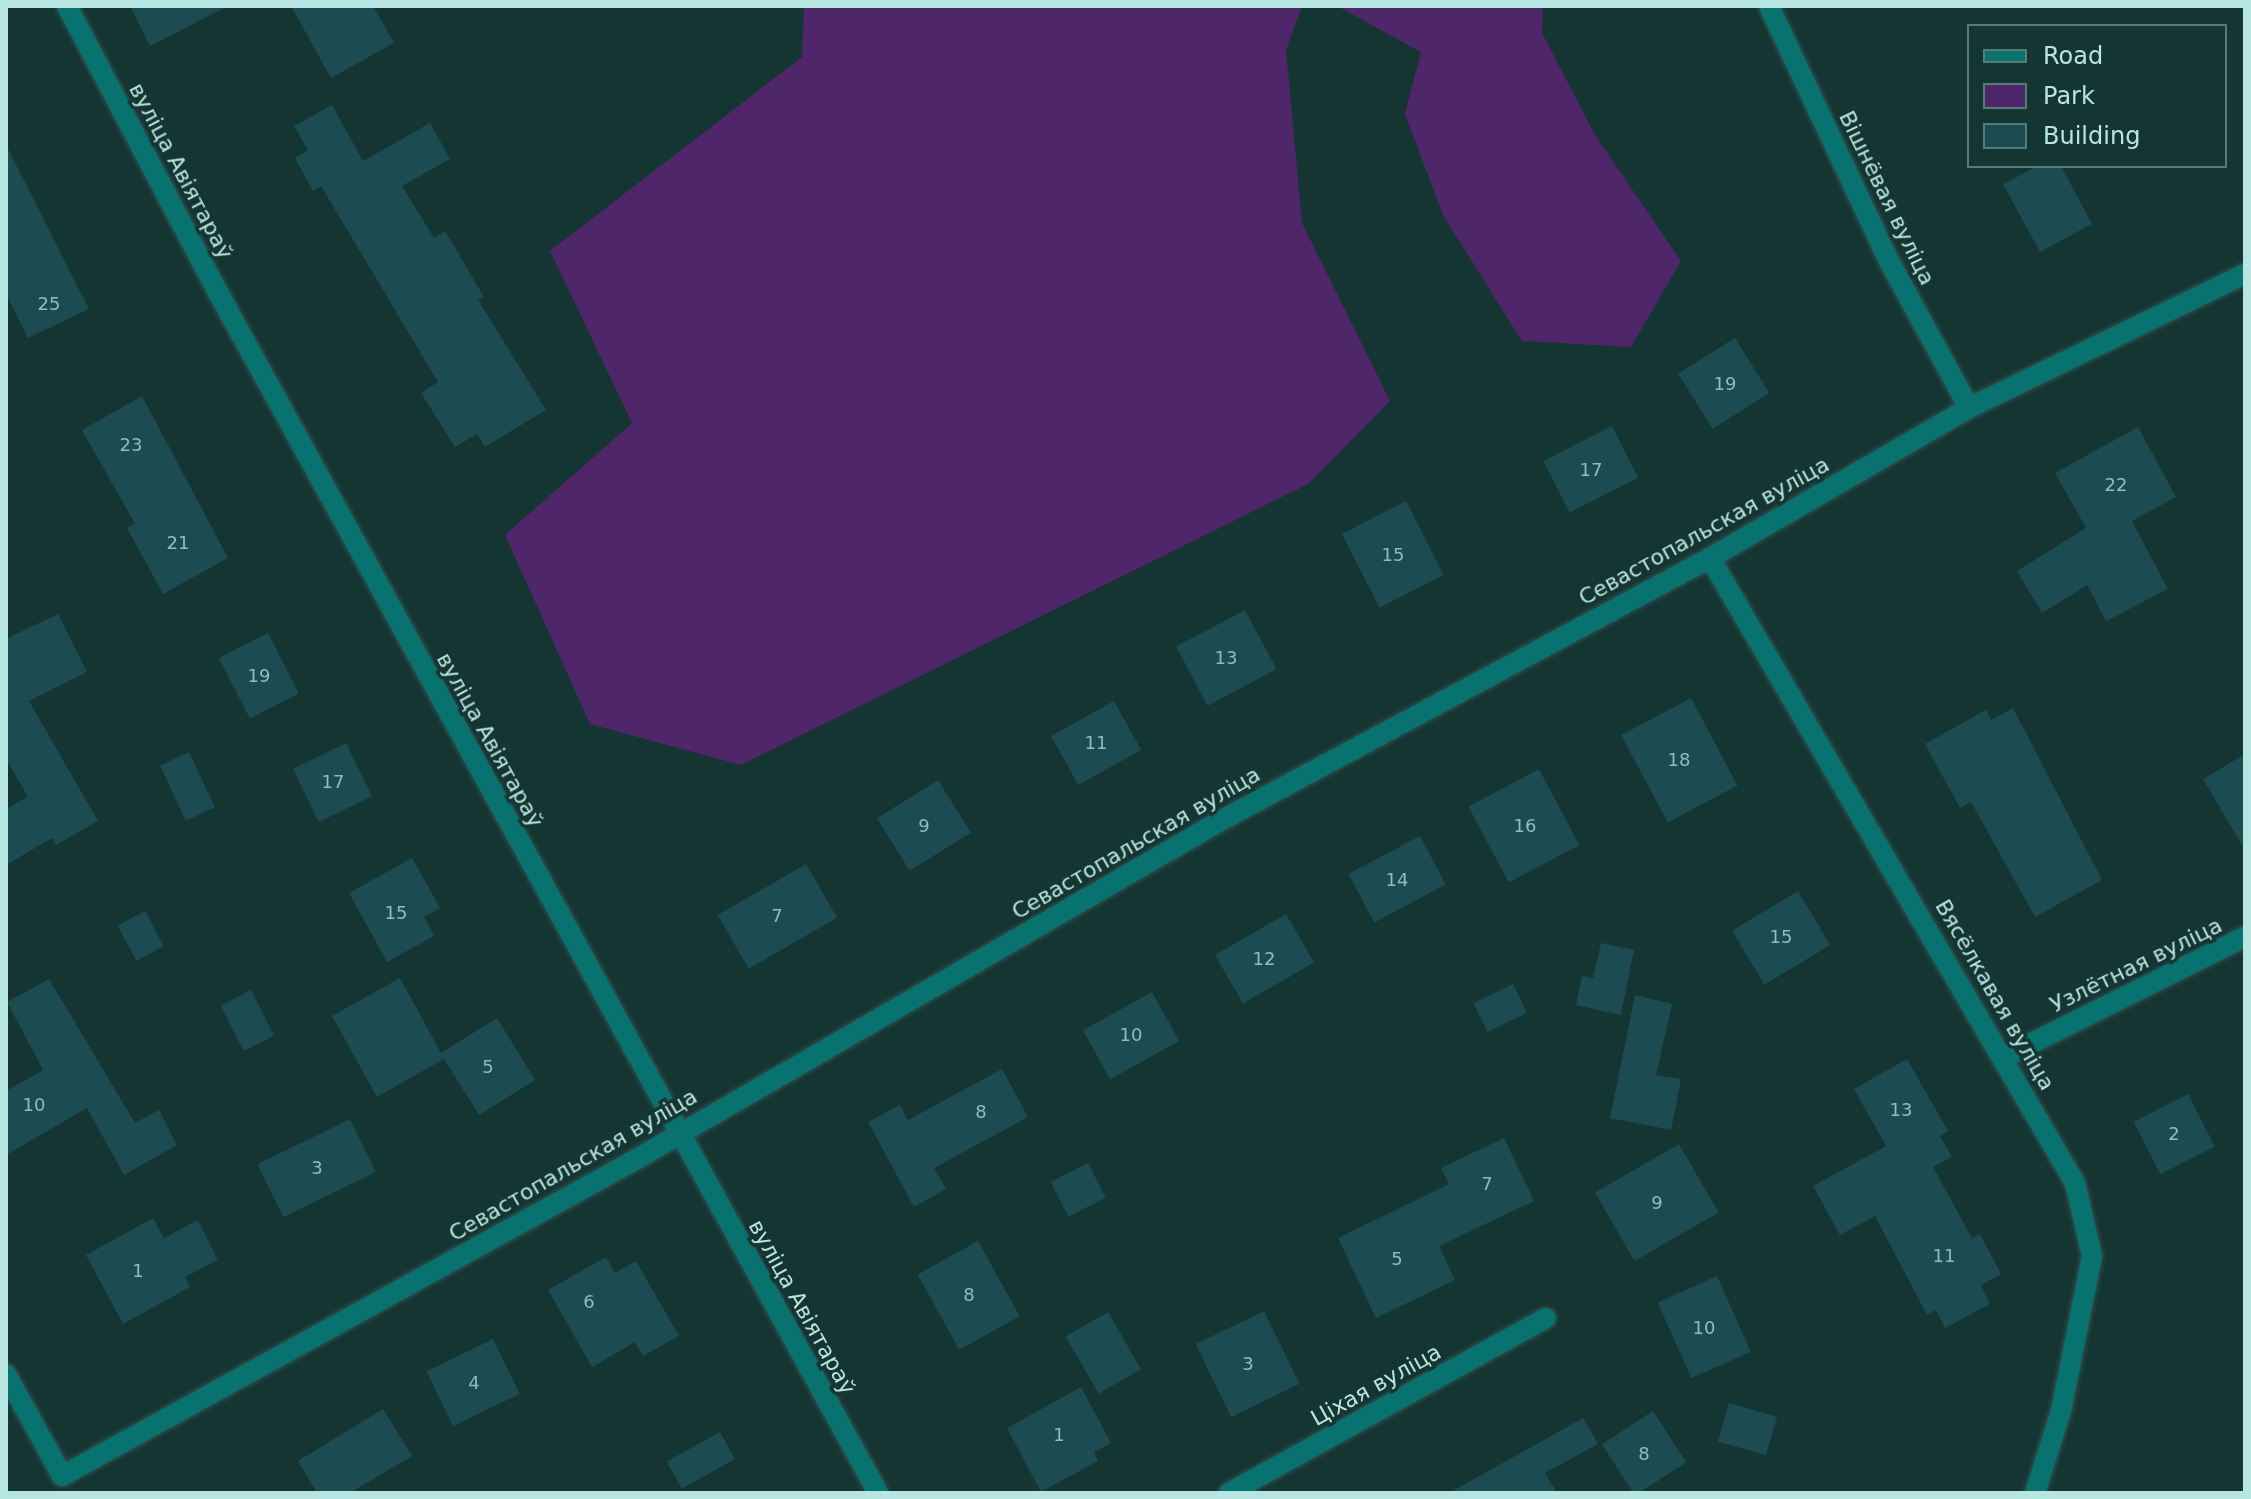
<!DOCTYPE html>
<meta charset="utf-8">
<style>
body{margin:0}
#map{position:relative;width:2251px;height:1499px;overflow:hidden;background:#153533;font-family:"DejaVu Sans",sans-serif}
div>[style]{position:absolute}
.green>*{inset:0;background:#4f266a}
.building>*{inset:0;background:#1c4b52;transform-origin:0 0}
.roads{filter:drop-shadow(0 0 2px #2f514f) drop-shadow(0 0 2px #2f514f)}
.street>*{height:20px;margin:-10px;padding:0 10px;transform-origin:10px;border-radius:10px;background:#08736e}
span{translate:-50% -50%;white-space:nowrap;text-align:center;line-height:1.15;-webkit-text-stroke:7px #153533;paint-order:stroke}
.number-label{font-size:18px;color:#90bebd}
.number-label span{-webkit-text-stroke-width:0}
.street-label{font-size:22px;color:#b7e5e1}
.frame{position:absolute;inset:0;border:8px solid #b7e5e1;pointer-events:none}
.legend{position:absolute;left:1967px;top:24px;width:260px;height:144px;box-sizing:border-box;background:#153533;border:2px solid #567b79;margin:0;padding:10px 14px;list-style:none;font-size:24px;color:#b7e5e1}
.legend li{display:flex;align-items:center;gap:16px;height:40px}
.legend b{width:40px;border:2px solid #567b79}
</style>
<div id="map">
<div class="green">
<div style="clip-path:polygon(804px 6px,1302px 6px,1286px 50px,1302px 223px,1390px 401px,1308px 484px,741px 765px,590px 724px,505px 535px,632px 423px,550px 251px,802px 57px)"></div>
<div style="clip-path:polygon(1337px 6px,1543px 6px,1542px 33px,1595px 135px,1681px 261px,1631px 347px,1522px 341px,1443px 215px,1405px 114px,1421px 52px)"></div>
</div>
<div class="building">
<div style="clip-path:polygon(130px 6px,228px 6px,150px 46px)"></div>
<div style="clip-path:polygon(291px 6px,373px 6px,394px 43px,331px 78px)"></div>
<div style="clip-path:polygon(332px 105px,363px 161px,430px 123px,450px 159px,402px 186px,434px 238px,445px 231px,484px 297px,478px 300px,546px 410px,485px 447px,477px 434px,455px 447px,421px 393px,438px 382px,321px 186px,313px 191px,295px 158px,308px 150px,294px 126px)"></div>
<div style="clip-path:polygon(6px 145px,89px 309px,28px 338px,6px 294px)"></div>
<div style="clip-path:polygon(2038px 166px,2061px 166px,2092px 224px,2040px 252px,2003px 184px)"></div>
<div style="left:1735px;top:338px;width:65px;height:67px;rotate:58deg"></div>
<div style="clip-path:polygon(142px 396px,228px 558px,163px 594px,127px 528px,135px 524px,82px 430px)"></div>
<div style="left:1612px;top:426px;width:58px;height:77px;rotate:63deg"></div>
<div style="clip-path:polygon(2138px 427px,2176px 497px,2132px 521px,2168px 589px,2106px 621px,2087px 585px,2042px 613px,2017px 571px,2086px 528px,2055px 473px)"></div>
<div style="left:1406px;top:501px;width:83px;height:72px;rotate:63deg"></div>
<div style="left:1245px;top:610px;width:67px;height:78px;rotate:62deg"></div>
<div style="clip-path:polygon(58px 614px,87px 672px,29px 701px,98px 821px,56px 845px,52px 838px,6px 865px,6px 809px,28px 797px,6px 759px,6px 639px)"></div>
<div style="left:268px;top:633px;width:68px;height:55px;rotate:63deg"></div>
<div style="left:1691px;top:698px;width:99px;height:79px;rotate:62deg"></div>
<div style="left:1114px;top:701px;width:56px;height:72px;rotate:61deg"></div>
<div style="clip-path:polygon(2013px 708px,2102px 880px,2035px 917px,1971px 802px,1960px 808px,1925px 744px,1986px 710px,1991px 720px)"></div>
<div style="left:346px;top:743px;width:59px;height:59px;rotate:64deg"></div>
<div style="left:189px;top:752px;width:61px;height:32px;rotate:65deg"></div>
<div style="clip-path:polygon(2245px 754px,2245px 850px,2203px 779px)"></div>
<div style="left:1539px;top:769px;width:86px;height:80px;rotate:62deg"></div>
<div style="left:938px;top:780px;width:62px;height:72px;rotate:58deg"></div>
<div style="left:1420px;top:836px;width:55px;height:81px;rotate:62deg"></div>
<div style="clip-path:polygon(412px 858px,440px 908px,424px 917px,434px 936px,387px 962px,349px 893px)"></div>
<div style="left:806px;top:864px;width:62px;height:102px;rotate:60deg"></div>
<div style="left:1798px;top:891px;width:63px;height:77px;rotate:59deg"></div>
<div style="left:145px;top:911px;width:40px;height:31px;rotate:62deg"></div>
<div style="left:1286px;top:914px;width:56px;height:82px;rotate:60deg"></div>
<div style="clip-path:polygon(1601px 943px,1634px 950px,1621px 1015px,1576px 1005px,1582px 976px,1593px 978px)"></div>
<div style="clip-path:polygon(400px 978px,441px 1053px,497px 1018px,535px 1080px,479px 1115px,444px 1059px,377px 1097px,332px 1016px)"></div>
<div style="clip-path:polygon(49px 979px,135px 1123px,159px 1110px,177px 1145px,124px 1175px,87px 1108px,6px 1155px,6px 1091px,43px 1070px,7px 1002px)"></div>
<div style="left:1513px;top:984px;width:32px;height:44px;rotate:64deg"></div>
<div style="left:251px;top:990px;width:51px;height:34px;rotate:63deg"></div>
<div style="left:1152px;top:992px;width:56px;height:79px;rotate:61deg"></div>
<div style="clip-path:polygon(1635px 995px,1672px 1004px,1656px 1075px,1681px 1079px,1671px 1130px,1610px 1118px)"></div>
<div style="clip-path:polygon(1907px 1059px,1948px 1131px,1940px 1136px,1952px 1157px,1933px 1167px,1972px 1238px,1980px 1234px,2001px 1274px,1981px 1285px,1990px 1304px,1945px 1328px,1936px 1310px,1927px 1315px,1875px 1216px,1840px 1235px,1813px 1186px,1886px 1146px,1854px 1089px)"></div>
<div style="clip-path:polygon(1002px 1069px,1028px 1117px,934px 1168px,946px 1189px,914px 1207px,868px 1122px,900px 1105px,908px 1120px)"></div>
<div style="left:2188px;top:1094px;width:59px;height:61px;rotate:63deg"></div>
<div style="left:350px;top:1119px;width:59px;height:103px;rotate:64deg"></div>
<div style="clip-path:polygon(1504px 1138px,1534px 1201px,1439px 1246px,1455px 1280px,1376px 1318px,1338px 1238px,1449px 1184px,1441px 1168px)"></div>
<div style="left:1679px;top:1144px;width:79px;height:97px;rotate:60deg"></div>
<div style="left:1088px;top:1163px;width:39px;height:42px;rotate:63deg"></div>
<div style="clip-path:polygon(153px 1218px,164px 1238px,198px 1220px,218px 1260px,185px 1277px,190px 1287px,123px 1324px,86px 1255px)"></div>
<div style="left:978px;top:1241px;width:86px;height:69px;rotate:61deg"></div>
<div style="clip-path:polygon(606px 1257px,615px 1273px,636px 1261px,679px 1336px,643px 1356px,635px 1342px,592px 1367px,548px 1290px)"></div>
<div style="left:1717px;top:1276px;width:83px;height:65px;rotate:66deg"></div>
<div style="left:1264px;top:1311px;width:81px;height:76px;rotate:64deg"></div>
<div style="left:1108px;top:1312px;width:66px;height:49px;rotate:60deg"></div>
<div style="left:493px;top:1339px;width:61px;height:74px;rotate:64deg"></div>
<div style="clip-path:polygon(1081px 1387px,1111px 1443px,1094px 1452px,1098px 1461px,1041px 1492px,1007px 1428px)"></div>
<div style="left:1729px;top:1403px;width:50px;height:40px;rotate:16deg"></div>
<div style="clip-path:polygon(383px 1409px,412px 1456px,350px 1493px,317px 1493px,298px 1461px)"></div>
<div style="left:1653px;top:1411px;width:61px;height:61px;rotate:57deg"></div>
<div style="clip-path:polygon(1583px 1418px,1598px 1444px,1545px 1473px,1557px 1493px,1449px 1493px)"></div>
<div style="left:720px;top:1432px;width:31px;height:61px;rotate:61deg"></div>
</div>
<div class="roads">
<div class="street">
<div style="left:67px;top:6px;width:328px;rotate:62.2deg"></div>
<div style="left:220px;top:296px;width:1366px;rotate:61.2deg"></div>
<div style="left:1769px;top:6px;width:282px;rotate:64.8deg"></div>
<div style="left:1889px;top:261px;width:167px;rotate:61.4deg"></div>
<div style="left:1710px;top:558px;width:724px;rotate:59.72deg"></div>
<div style="left:2075px;top:1183px;width:75px;rotate:76.9deg"></div>
<div style="left:2092px;top:1256px;width:158px;rotate:101.3deg"></div>
<div style="left:2061px;top:1411px;width:86px;rotate:107.6deg"></div>
<div style="left:2004px;top:1057px;width:269px;rotate:-26.5deg"></div>
<div style="left:6px;top:1374px;width:116px;rotate:61.2deg"></div>
<div style="left:62px;top:1476px;width:646px;rotate:-28.87deg"></div>
<div style="left:628px;top:1164px;width:686px;rotate:-30.08deg"></div>
<div style="left:1222px;top:820px;width:554px;rotate:-28.23deg"></div>
<div style="left:1710px;top:558px;width:299px;rotate:-30.1deg"></div>
<div style="left:1969px;top:408px;width:307px;rotate:-25.9deg"></div>
<div style="left:1229px;top:1493px;width:362px;rotate:-28.9deg"></div>
</div>
</div>
<div class="number-label">
<span style="left:49px;top:304px">25</span>
<span style="left:1725px;top:384px">19</span>
<span style="left:131px;top:445px">23</span>
<span style="left:1591px;top:470px">17</span>
<span style="left:2116px;top:485px">22</span>
<span style="left:178px;top:543px">21</span>
<span style="left:1393px;top:555px">15</span>
<span style="left:1226px;top:658px">13</span>
<span style="left:259px;top:676px">19</span>
<span style="left:1096px;top:743px">11</span>
<span style="left:1679px;top:760px">18</span>
<span style="left:333px;top:782px">17</span>
<span style="left:924px;top:826px">9</span>
<span style="left:1525px;top:826px">16</span>
<span style="left:1397px;top:880px">14</span>
<span style="left:396px;top:913px">15</span>
<span style="left:777px;top:916px">7</span>
<span style="left:1781px;top:937px">15</span>
<span style="left:1264px;top:959px">12</span>
<span style="left:1131px;top:1035px">10</span>
<span style="left:488px;top:1067px">5</span>
<span style="left:34px;top:1105px">10</span>
<span style="left:1901px;top:1110px">13</span>
<span style="left:981px;top:1112px">8</span>
<span style="left:2174px;top:1134px">2</span>
<span style="left:317px;top:1168px">3</span>
<span style="left:1487px;top:1184px">7</span>
<span style="left:1657px;top:1203px">9</span>
<span style="left:1944px;top:1256px">11</span>
<span style="left:1397px;top:1259px">5</span>
<span style="left:138px;top:1271px">1</span>
<span style="left:969px;top:1295px">8</span>
<span style="left:589px;top:1302px">6</span>
<span style="left:1704px;top:1328px">10</span>
<span style="left:1248px;top:1364px">3</span>
<span style="left:474px;top:1383px">4</span>
<span style="left:1059px;top:1435px">1</span>
<span style="left:1644px;top:1454px">8</span>
</div>
<div class="street-label">
<span style="left:181px;top:171px;rotate:62deg">вуліца Авіятараў</span>
<span style="left:1887px;top:198px;rotate:64deg">Вішнёвая вуліца</span>
<span style="left:1704px;top:531px;rotate:-29deg">Севастопальская вуліца</span>
<span style="left:490px;top:740px;rotate:61deg">вуліца Авіятараў</span>
<span style="left:1136px;top:843px;rotate:-30deg">Севастопальская вуліца</span>
<span style="left:2136px;top:965px;rotate:-26deg">Узлётная вуліца</span>
<span style="left:1995px;top:995px;rotate:60deg">Вясёлкавая вуліца</span>
<span style="left:573px;top:1165px;rotate:-30deg">Севастопальская вуліца</span>
<span style="left:802px;top:1307px;rotate:61deg">вуліца Авіятараў</span>
<span style="left:1376px;top:1385px;rotate:-29deg">Ціхая вуліца</span>
</div>
<div class="frame"></div>
<ul class="legend">
<li><b style="height:10px;background:#08736e"></b>Road</li>
<li><b style="height:22px;background:#4f266a"></b>Park</li>
<li><b style="height:22px;background:#1c4b52"></b>Building</li>
</ul>
</div>
